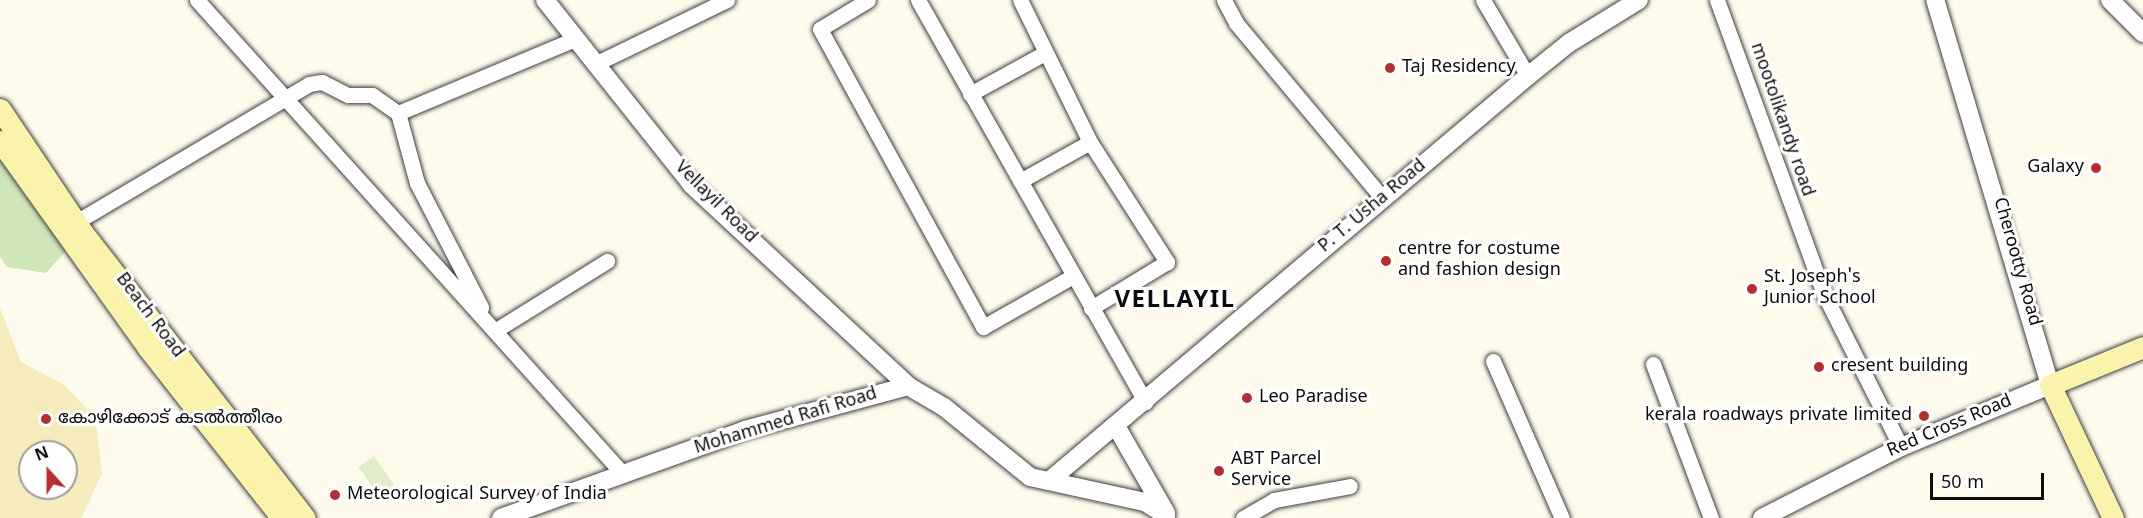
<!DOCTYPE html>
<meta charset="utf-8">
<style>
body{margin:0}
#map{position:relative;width:2143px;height:518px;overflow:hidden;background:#fefbed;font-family:Georgia,"Noto Sans Malayalam",serif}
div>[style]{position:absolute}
.green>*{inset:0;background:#cfe6b9}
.sand>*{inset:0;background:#f6ebbd}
.pitch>*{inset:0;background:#e0edca;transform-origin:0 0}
.roads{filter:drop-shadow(0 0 2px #3f3f3f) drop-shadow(0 0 2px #3f3f3f)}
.minor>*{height:15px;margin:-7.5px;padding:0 7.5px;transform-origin:7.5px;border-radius:7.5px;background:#fff}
.tertiary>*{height:18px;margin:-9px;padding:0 9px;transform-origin:9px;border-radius:9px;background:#fff}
.secondary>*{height:21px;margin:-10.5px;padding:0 10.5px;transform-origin:10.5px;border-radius:10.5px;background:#f9f3ac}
.dots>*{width:16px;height:16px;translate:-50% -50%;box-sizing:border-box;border:3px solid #fff;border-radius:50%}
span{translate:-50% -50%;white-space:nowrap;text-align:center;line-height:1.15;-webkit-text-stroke:6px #fff;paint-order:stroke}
.poi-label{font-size:18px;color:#0c0c0c}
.left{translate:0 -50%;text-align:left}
.right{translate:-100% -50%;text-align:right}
.street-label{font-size:18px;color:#0c0c0c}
.district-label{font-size:24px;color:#0c0c0c;font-weight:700;letter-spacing:1.5px}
.north{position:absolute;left:18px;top:440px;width:60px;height:60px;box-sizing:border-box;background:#fff;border:2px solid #9e9e9e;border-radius:50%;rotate:339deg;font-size:16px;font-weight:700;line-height:24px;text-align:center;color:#0c0c0c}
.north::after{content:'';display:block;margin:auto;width:21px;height:27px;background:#b32e30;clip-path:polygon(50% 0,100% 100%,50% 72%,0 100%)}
.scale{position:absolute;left:1930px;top:473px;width:114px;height:27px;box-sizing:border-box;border:3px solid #0c0c0c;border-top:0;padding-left:8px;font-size:18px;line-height:21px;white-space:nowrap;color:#0c0c0c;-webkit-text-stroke:4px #fff;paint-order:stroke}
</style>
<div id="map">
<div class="green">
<div style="clip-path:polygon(0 144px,74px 242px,46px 273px,7px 267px,0 257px)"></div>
</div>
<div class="sand">
<div style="clip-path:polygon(evenodd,0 308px,21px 362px,63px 384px,87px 409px,97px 430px,102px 474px,81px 518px,0 518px,0 308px,30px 452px,66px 452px,66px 488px,30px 488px,30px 452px)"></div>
</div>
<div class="pitch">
<div style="left:374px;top:456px;width:35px;height:19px;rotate:55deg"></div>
</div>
<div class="roads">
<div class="minor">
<div style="left:197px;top:0;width:637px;rotate:48.05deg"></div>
<div style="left:868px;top:0;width:56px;rotate:148.9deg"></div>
<div style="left:820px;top:29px;width:340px;rotate:61.3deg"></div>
<div style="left:983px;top:327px;width:103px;rotate:-29.5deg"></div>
<div style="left:918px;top:0;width:462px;rotate:60.5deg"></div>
<div style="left:1224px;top:0;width:26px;rotate:62deg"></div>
<div style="left:1236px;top:23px;width:229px;rotate:50.1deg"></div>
<div style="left:1483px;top:0;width:88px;rotate:59.4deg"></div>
<div style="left:1717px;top:0;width:313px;rotate:70deg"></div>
<div style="left:1824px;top:294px;width:171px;rotate:63.3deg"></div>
<div style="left:595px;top:64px;width:147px;rotate:-25.9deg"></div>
<div style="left:970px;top:94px;width:83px;rotate:-28.7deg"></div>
<div style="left:398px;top:113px;width:73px;rotate:74.8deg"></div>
<div style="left:417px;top:183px;width:140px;rotate:62.7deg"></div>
<div style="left:1090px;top:142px;width:143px;rotate:57.3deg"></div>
<div style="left:1167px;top:262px;width:89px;rotate:148.8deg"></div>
<div style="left:1020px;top:181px;width:80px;rotate:-29.1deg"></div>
<div style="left:1090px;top:142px;width:158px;rotate:-116.2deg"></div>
<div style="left:76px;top:222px;width:271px;rotate:-30.6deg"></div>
<div style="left:309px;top:84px;width:13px;rotate:-9deg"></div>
<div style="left:322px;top:82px;width:29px;rotate:27deg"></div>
<div style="left:348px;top:95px;width:24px"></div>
<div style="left:372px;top:95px;width:32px;rotate:35deg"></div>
<div style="left:398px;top:113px;width:192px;rotate:-22.7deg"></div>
<div style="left:496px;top:330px;width:131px;rotate:-31.9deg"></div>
<div style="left:1493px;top:361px;width:171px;rotate:66.3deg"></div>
<div style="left:1653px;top:364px;width:165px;rotate:69.4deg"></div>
<div style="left:1243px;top:518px;width:36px;rotate:-30deg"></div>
<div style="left:1274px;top:500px;width:77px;rotate:-10.4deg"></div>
</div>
<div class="tertiary">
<div style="left:545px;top:0;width:236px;rotate:51.5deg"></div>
<div style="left:692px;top:185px;width:295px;rotate:42.9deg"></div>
<div style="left:2110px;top:0;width:47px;rotate:45deg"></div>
<div style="left:1116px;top:426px;width:100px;rotate:60.1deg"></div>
<div style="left:1049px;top:481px;width:627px;rotate:-40.21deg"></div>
<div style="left:1528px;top:76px;width:53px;rotate:-38.8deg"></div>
<div style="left:1569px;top:43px;width:82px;rotate:-31.6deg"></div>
<div style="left:501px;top:518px;width:259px;rotate:-19.8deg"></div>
<div style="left:745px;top:430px;width:169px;rotate:-15.1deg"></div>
<div style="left:908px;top:386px;width:42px;rotate:30.3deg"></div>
<div style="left:944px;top:407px;width:111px;rotate:39.1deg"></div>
<div style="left:1030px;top:477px;width:118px;rotate:12.3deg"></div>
<div style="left:1145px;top:502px;width:25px;rotate:32deg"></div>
<div style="left:1762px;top:518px;width:156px;rotate:-27.1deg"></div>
<div style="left:1901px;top:447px;width:161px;rotate:-22.6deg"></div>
<div style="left:2050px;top:385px;width:402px;rotate:-106.6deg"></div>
</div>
<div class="secondary">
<div style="left:0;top:109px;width:149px;rotate:56.2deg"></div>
<div style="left:83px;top:233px;width:361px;rotate:52.1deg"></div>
<div style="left:0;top:141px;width:254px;rotate:54.4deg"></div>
<div style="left:148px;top:348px;width:216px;rotate:51.8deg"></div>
<div style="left:2113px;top:518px;width:147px;rotate:-115.3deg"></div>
<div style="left:2050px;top:385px;width:100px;rotate:-22.2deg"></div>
</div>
</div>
<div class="dots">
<div style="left:1390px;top:68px;background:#b32e30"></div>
<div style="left:2096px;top:168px;background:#b32e30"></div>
<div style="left:1386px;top:261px;background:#b32e30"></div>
<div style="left:1752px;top:289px;background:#b32e30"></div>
<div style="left:1819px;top:367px;background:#b32e30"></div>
<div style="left:1247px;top:398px;background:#b32e30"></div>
<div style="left:1924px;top:416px;background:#b32e30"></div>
<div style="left:46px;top:419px;background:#b32e30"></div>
<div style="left:1219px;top:471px;background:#b32e30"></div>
<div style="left:335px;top:495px;background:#b32e30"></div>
</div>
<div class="poi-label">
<span class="left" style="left:1402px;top:68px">Taj Residency</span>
<span class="right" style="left:2084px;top:168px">Galaxy</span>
<span class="left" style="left:1398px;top:261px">centre for costume<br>and fashion design</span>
<span class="left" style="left:1764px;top:289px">St. Joseph's<br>Junior School</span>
<span class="left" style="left:1831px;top:367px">cresent building</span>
<span class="left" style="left:1259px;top:398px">Leo Paradise</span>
<span class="right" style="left:1912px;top:416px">kerala roadways private limited</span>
<span class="left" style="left:58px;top:419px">കോഴിക്കോട് കടൽത്തീരം</span>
<span class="left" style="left:1231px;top:471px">ABT Parcel<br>Service</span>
<span class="left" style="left:347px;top:495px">Meteorological Survey of India</span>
</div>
<div class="street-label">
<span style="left:1781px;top:120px;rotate:71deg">mootolikandy road</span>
<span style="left:715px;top:203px;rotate:45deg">Vellayil Road</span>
<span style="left:1373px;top:207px;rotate:-40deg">P. T. Usha Road</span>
<span style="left:2016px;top:262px;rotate:74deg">Cherootty Road</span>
<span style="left:149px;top:316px;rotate:53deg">Beach Road</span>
<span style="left:786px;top:422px;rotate:-17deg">Mohammed Rafi Road</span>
<span style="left:1950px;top:427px;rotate:-23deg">Red Cross Road</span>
</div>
<div class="district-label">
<span style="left:1175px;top:302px">VELLAYIL</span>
</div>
<div class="north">N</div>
<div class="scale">50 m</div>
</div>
